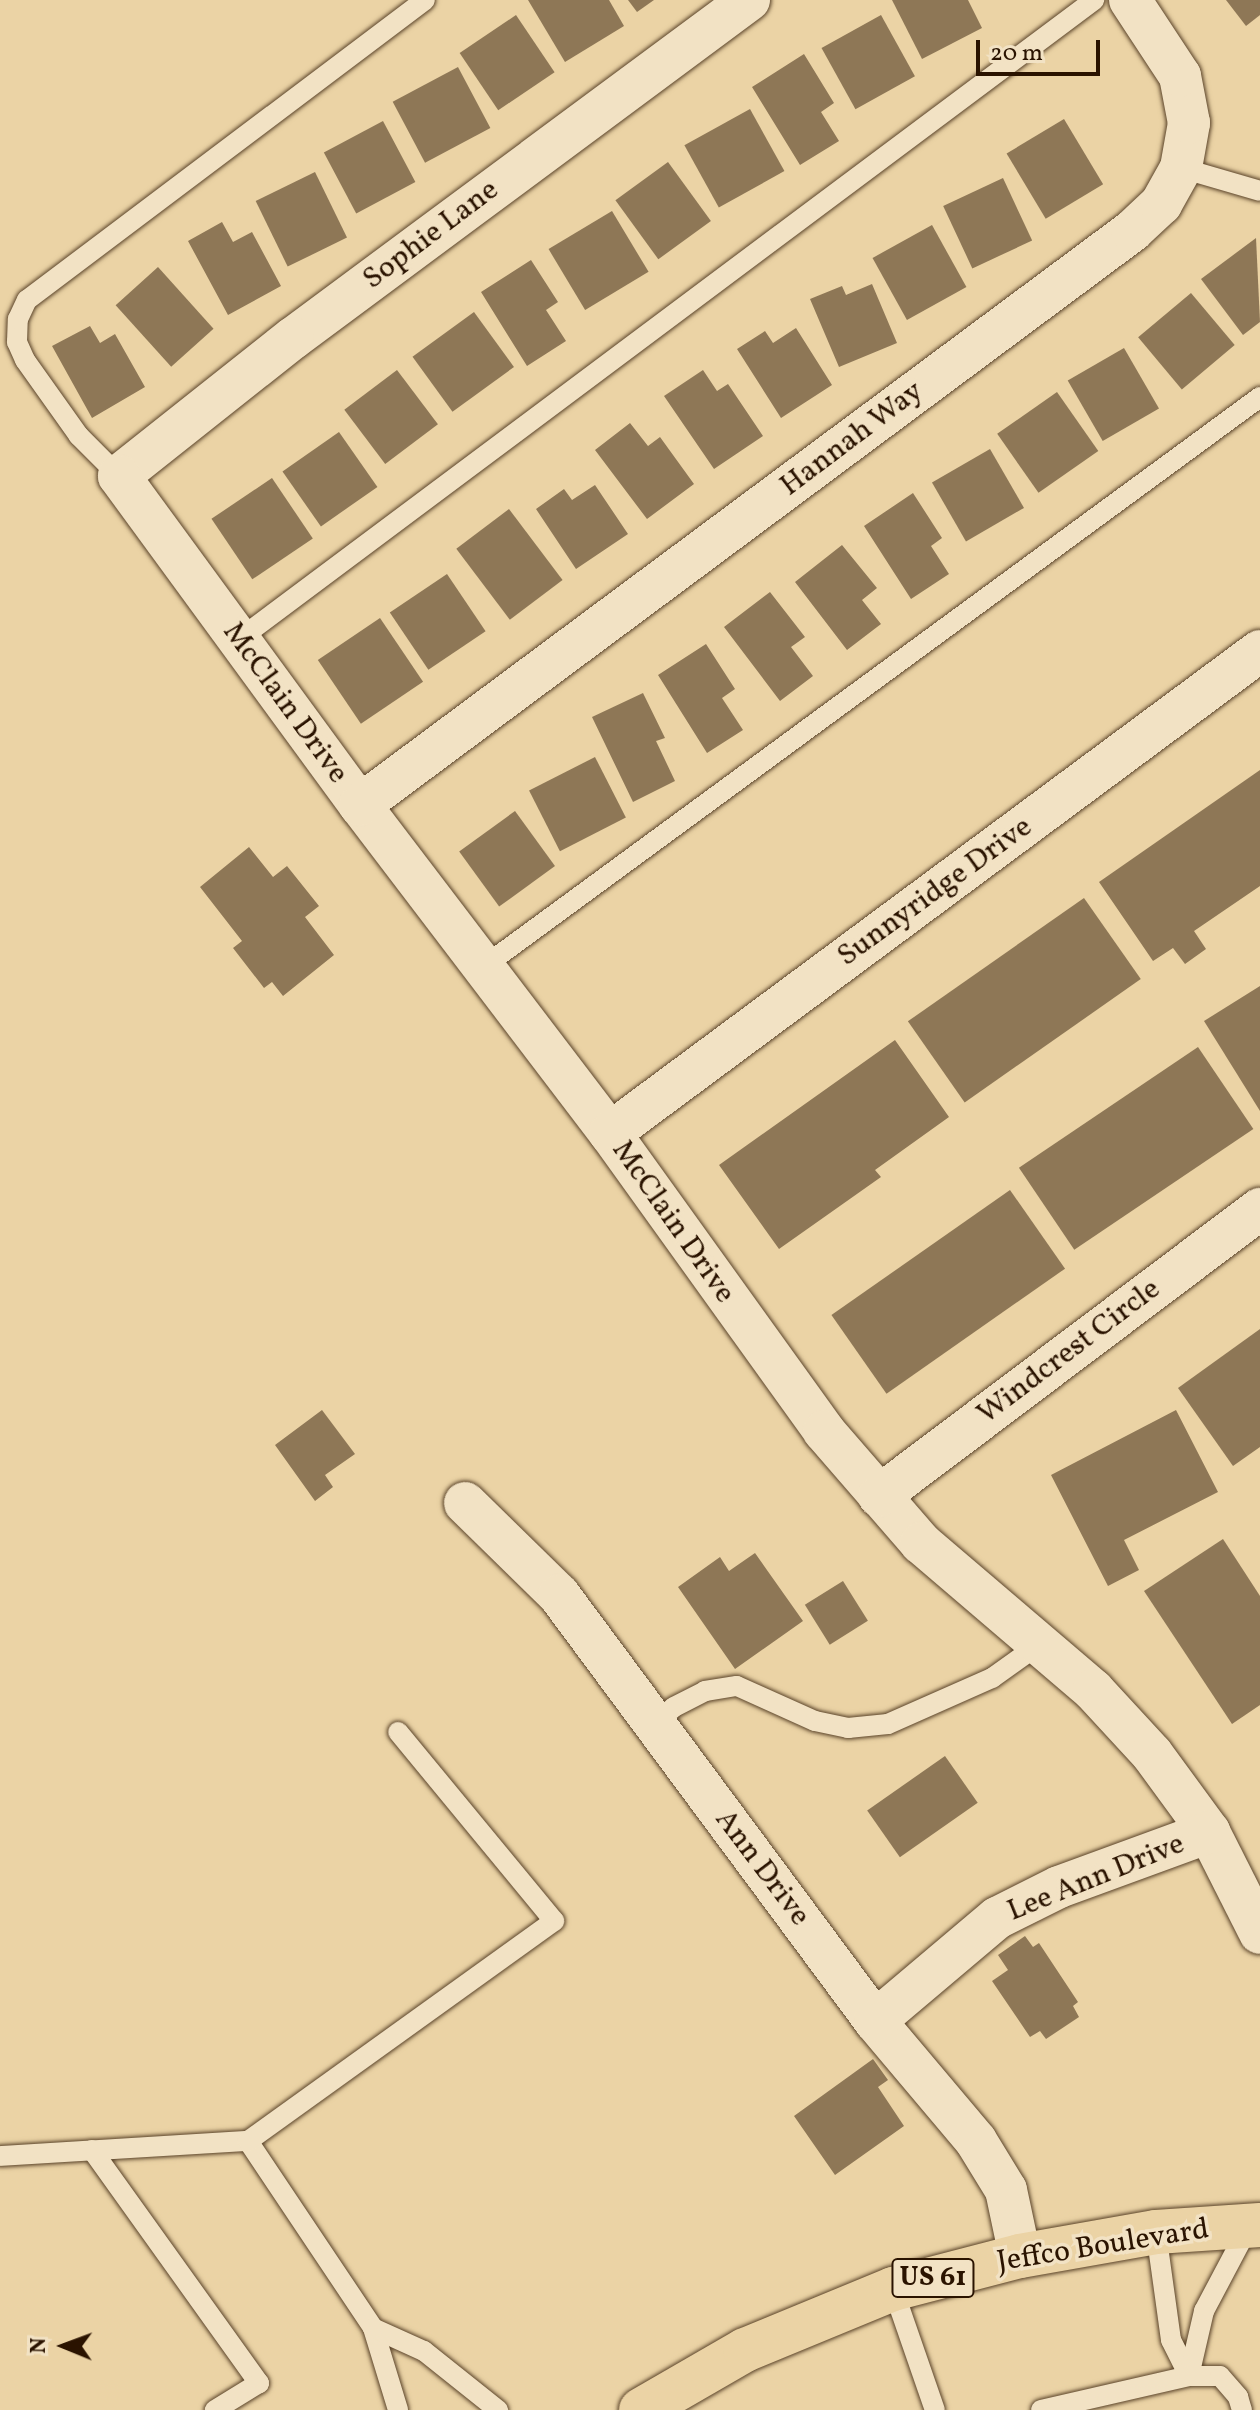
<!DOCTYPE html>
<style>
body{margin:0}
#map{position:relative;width:1260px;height:2410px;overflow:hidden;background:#ebd3a5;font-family:Vollkorn,serif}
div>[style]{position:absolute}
.building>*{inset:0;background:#8e7756;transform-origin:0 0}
.roads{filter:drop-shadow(0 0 2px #5a4329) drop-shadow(0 0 2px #5a4329)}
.service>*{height:20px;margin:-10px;padding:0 10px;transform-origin:10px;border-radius:10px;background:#f2e2c4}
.minor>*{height:42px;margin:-21px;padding:0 21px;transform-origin:21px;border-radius:21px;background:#f2e2c4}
.primary>*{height:44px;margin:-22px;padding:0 22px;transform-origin:22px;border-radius:22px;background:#ebd3a5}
span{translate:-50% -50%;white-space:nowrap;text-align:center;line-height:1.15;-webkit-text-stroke:7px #f2e2c4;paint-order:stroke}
.shield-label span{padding:2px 6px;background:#f2e2c4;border:2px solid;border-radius:6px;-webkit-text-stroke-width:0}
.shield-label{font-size:28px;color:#2a1300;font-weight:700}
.street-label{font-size:30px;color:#2a1300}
.north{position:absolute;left:24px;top:2306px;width:80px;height:80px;-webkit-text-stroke:6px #f2e2c4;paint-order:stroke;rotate:271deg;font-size:22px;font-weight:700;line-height:32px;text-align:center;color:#2a1300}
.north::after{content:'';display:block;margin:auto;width:28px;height:36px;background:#2a1300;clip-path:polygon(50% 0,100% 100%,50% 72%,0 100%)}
.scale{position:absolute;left:976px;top:40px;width:124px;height:36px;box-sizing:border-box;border:4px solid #2a1300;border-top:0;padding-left:10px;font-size:24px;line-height:28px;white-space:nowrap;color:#2a1300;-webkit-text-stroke:6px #f2e2c4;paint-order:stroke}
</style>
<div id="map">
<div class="building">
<div style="clip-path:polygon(528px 0,609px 0,624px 26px,565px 62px)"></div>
<div style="clip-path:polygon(628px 0,654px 0,637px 12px)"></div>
<div style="clip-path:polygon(892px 0,968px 0,982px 28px,922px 59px)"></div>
<div style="clip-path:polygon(1226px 0,1260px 0,1260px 15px,1246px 26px)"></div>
<div style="left:516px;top:15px;width:69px;height:68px;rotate:56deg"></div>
<div style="left:881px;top:15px;width:70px;height:68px;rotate:61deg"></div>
<div style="clip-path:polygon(804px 54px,834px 103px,821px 112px,839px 141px,800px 165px,752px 87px)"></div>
<div style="left:458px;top:67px;width:69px;height:74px;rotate:62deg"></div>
<div style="left:750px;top:109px;width:71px;height:75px;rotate:61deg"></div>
<div style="left:1064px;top:119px;width:76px;height:67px;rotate:59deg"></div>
<div style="left:383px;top:121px;width:69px;height:67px;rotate:62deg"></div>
<div style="left:668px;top:162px;width:73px;height:65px;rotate:54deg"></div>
<div style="left:315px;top:172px;width:73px;height:66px;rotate:64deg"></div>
<div style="left:1003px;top:178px;width:69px;height:66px;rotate:65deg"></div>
<div style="left:612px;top:211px;width:71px;height:74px;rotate:59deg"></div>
<div style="clip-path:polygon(222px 222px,233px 242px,252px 232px,281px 286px,228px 315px,188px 241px)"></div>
<div style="left:932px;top:225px;width:71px;height:68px;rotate:61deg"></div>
<div style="clip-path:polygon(1256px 238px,1260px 322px,1243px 335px,1201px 279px)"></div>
<div style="clip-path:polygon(531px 260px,558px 302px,546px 310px,566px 341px,527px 366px,481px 292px)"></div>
<div style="left:158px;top:267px;width:83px;height:57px;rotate:48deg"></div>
<div style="clip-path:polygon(872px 284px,897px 343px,839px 367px,810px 299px,842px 286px,846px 295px)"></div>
<div style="left:1191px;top:293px;width:68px;height:69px;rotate:50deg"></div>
<div style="left:474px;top:312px;width:68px;height:76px;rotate:54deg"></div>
<div style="clip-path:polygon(90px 326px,100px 343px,115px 334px,145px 387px,92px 418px,52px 346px)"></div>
<div style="clip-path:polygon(796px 328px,832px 385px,781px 418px,737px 349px,765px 331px,773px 343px)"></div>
<div style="left:1124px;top:348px;width:70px;height:65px;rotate:60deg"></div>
<div style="left:397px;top:370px;width:68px;height:66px;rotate:53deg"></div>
<div style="clip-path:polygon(703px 370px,717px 391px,728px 384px,763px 436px,714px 469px,664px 396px)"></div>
<div style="left:1057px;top:392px;width:72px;height:73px;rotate:55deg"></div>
<div style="clip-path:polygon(630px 423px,648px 446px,660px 437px,694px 484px,647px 519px,595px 450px)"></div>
<div style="left:339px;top:432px;width:67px;height:69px;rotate:55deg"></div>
<div style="left:990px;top:449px;width:68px;height:67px;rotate:60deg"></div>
<div style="left:272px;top:478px;width:73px;height:73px;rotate:56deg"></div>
<div style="clip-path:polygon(595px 485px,628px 534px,576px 569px,536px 509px,564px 489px,572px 500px)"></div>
<div style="clip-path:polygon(913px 493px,942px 538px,931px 546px,949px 574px,911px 599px,864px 526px)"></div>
<div style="left:509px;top:509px;width:89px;height:66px;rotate:53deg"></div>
<div style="clip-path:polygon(842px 545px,877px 588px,862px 600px,881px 624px,847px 650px,795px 582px)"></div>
<div style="left:447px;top:574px;width:69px;height:69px;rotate:56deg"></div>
<div style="clip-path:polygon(770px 592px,805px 637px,791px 647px,813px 676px,780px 701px,724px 627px)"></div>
<div style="left:380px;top:618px;width:77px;height:75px;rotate:56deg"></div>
<div style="clip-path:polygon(706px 644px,735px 689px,722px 698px,743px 730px,707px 753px,658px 675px)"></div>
<div style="clip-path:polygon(643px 693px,665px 738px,656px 741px,675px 781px,633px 802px,592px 717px)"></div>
<div style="left:595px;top:757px;width:68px;height:74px;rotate:63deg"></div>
<div style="clip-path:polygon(1260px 770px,1260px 886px,1194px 931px,1206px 949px,1185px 964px,1173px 948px,1153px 961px,1099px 882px)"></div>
<div style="left:515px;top:811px;width:68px;height:69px;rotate:54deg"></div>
<div style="clip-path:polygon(249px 847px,273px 877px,287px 866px,319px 906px,305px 917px,334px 955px,283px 996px,272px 982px,264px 988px,233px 948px,242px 941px,200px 887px)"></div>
<div style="left:1084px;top:898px;width:99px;height:215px;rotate:55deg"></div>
<div style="clip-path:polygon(1260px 986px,1260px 1111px,1204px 1021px)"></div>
<div style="clip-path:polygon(895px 1040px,949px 1117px,875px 1170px,881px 1177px,779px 1249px,719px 1165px)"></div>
<div style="left:1198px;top:1047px;width:99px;height:216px;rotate:56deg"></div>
<div style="left:1010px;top:1190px;width:96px;height:218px;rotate:55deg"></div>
<div style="clip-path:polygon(1260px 1329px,1260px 1447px,1233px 1466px,1178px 1388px)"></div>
<div style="clip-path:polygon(322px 1410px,355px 1454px,325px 1475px,333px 1487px,315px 1501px,275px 1445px)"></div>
<div style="clip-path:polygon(1176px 1410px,1218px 1492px,1124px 1540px,1139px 1570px,1108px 1586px,1051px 1475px)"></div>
<div style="clip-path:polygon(1223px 1539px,1260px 1596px,1260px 1705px,1232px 1724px,1144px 1591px)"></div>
<div style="clip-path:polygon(755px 1553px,803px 1621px,735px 1669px,678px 1587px,720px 1557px,729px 1571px)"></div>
<div style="left:843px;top:1581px;width:47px;height:45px;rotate:58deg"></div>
<div style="left:945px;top:1756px;width:57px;height:95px;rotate:55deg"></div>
<div style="clip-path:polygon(1025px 1936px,1033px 1947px,1039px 1943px,1078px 2002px,1073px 2006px,1079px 2017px,1046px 2039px,1040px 2031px,1030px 2037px,992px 1981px,1008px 1970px,998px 1955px)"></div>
<div style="clip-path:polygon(873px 2059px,888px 2080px,878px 2087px,904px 2126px,835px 2175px,794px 2116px)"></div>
</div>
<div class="roads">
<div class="service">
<div style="left:1181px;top:168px;width:82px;rotate:16.2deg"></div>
<div style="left:119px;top:476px;width:57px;rotate:-135deg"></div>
<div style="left:79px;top:436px;width:93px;rotate:-125.4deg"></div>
<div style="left:25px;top:360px;width:20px;rotate:-114deg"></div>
<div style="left:17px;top:342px;width:23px;rotate:-88deg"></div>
<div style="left:18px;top:319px;width:21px;rotate:-65deg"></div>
<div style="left:27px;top:300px;width:498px;rotate:-37deg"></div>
<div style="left:238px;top:640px;width:1069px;rotate:-36.78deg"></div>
<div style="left:483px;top:967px;width:964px;rotate:-36.26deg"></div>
<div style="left:655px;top:1724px;width:25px;rotate:-42deg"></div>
<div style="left:674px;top:1707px;width:35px;rotate:-27deg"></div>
<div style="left:705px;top:1691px;width:32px;rotate:-9deg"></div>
<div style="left:737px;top:1686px;width:85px;rotate:24.2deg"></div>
<div style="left:815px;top:1721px;width:34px;rotate:12deg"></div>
<div style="left:848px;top:1728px;width:40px;rotate:-5.7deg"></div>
<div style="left:888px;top:1724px;width:114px;rotate:-23.9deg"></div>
<div style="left:992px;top:1678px;width:60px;rotate:-35.5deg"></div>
<div style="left:248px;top:2141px;width:225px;rotate:56.2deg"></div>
<div style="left:373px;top:2328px;width:86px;rotate:73deg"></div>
<div style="left:92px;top:2150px;width:287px;rotate:54.4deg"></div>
<div style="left:259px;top:2383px;width:52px;rotate:148.5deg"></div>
<div style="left:0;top:2156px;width:248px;rotate:-3.5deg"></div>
<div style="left:248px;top:2141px;width:377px;rotate:-35.7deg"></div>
<div style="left:554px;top:1921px;width:245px;rotate:-129.5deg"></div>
<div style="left:1156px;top:2232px;width:109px;rotate:82.1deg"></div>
<div style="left:1171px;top:2340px;width:40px;rotate:63.4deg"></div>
<div style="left:893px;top:2289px;width:128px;rotate:70.9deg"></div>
<div style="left:373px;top:2328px;width:56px;rotate:24.3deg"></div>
<div style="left:424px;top:2351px;width:95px;rotate:38.6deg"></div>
<div style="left:1189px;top:2376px;width:67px;rotate:-77deg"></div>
<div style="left:1204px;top:2311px;width:96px;rotate:-62.1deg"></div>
<div style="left:1041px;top:2410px;width:152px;rotate:-12.9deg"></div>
<div style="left:1189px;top:2376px;width:31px"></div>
<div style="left:1220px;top:2376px;width:28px;rotate:49deg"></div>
<div style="left:1238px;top:2397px;width:14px;rotate:73deg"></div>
</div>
<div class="minor">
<div style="left:749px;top:0;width:568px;rotate:143.45deg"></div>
<div style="left:293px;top:338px;width:222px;rotate:141.6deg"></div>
<div style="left:119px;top:476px;width:408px;rotate:53.8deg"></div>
<div style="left:360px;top:805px;width:412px;rotate:52.7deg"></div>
<div style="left:610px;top:1133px;width:367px;rotate:54.3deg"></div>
<div style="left:824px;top:1431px;width:148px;rotate:49.1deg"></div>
<div style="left:921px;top:1543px;width:226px;rotate:40.5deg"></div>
<div style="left:1093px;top:1690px;width:87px;rotate:47.3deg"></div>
<div style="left:1152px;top:1754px;width:97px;rotate:53.8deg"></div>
<div style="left:1209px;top:1832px;width:113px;rotate:63.2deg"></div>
<div style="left:360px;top:805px;width:962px;rotate:-36.63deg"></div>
<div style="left:1132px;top:231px;width:40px;rotate:-43deg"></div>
<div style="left:1161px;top:204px;width:41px;rotate:-60.9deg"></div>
<div style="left:1181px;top:168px;width:46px;rotate:-79.9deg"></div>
<div style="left:1189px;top:123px;width:48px;rotate:-100.8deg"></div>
<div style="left:1180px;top:76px;width:91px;rotate:-123.3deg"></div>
<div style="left:610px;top:1133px;width:809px;rotate:-36.56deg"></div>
<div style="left:879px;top:1496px;width:477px;rotate:-37deg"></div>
<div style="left:465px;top:1503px;width:132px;rotate:44.4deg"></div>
<div style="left:559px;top:1595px;width:530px;rotate:53.43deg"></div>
<div style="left:875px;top:2021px;width:157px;rotate:49.9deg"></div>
<div style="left:976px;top:2141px;width:57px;rotate:58.5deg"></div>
<div style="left:1006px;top:2190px;width:67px;rotate:78deg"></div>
<div style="left:875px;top:2021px;width:160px;rotate:-40.2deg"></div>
<div style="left:997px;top:1918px;width:69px;rotate:-26.6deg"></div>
<div style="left:1059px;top:1887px;width:160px;rotate:-20.1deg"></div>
</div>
<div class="primary">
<div style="left:641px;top:2410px;width:120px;rotate:-30deg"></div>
<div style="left:745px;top:2350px;width:160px;rotate:-22.4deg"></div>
<div style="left:893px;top:2289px;width:131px;rotate:-14.6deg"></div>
<div style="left:1020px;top:2256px;width:138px;rotate:-10deg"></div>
<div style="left:1156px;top:2232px;width:104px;rotate:-3.9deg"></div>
</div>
</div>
<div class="shield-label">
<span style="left:933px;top:2278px">US 61</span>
</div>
<div class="street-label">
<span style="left:431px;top:235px;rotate:-37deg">Sophie Lane</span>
<span style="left:852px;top:439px;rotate:-37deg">Hannah Way</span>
<span style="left:285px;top:703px;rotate:54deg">McClain Drive</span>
<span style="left:935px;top:892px;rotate:-36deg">Sunnyridge Drive</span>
<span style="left:673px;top:1222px;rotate:55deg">McClain Drive</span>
<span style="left:1069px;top:1352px;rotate:-37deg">Windcrest Circle</span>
<span style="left:762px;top:1868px;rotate:53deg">Ann Drive</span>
<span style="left:1096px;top:1878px;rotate:-22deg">Lee Ann Drive</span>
<span style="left:1103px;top:2246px;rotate:-9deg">Jeffco Boulevard</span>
</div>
<div class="north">N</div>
<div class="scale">20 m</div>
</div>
